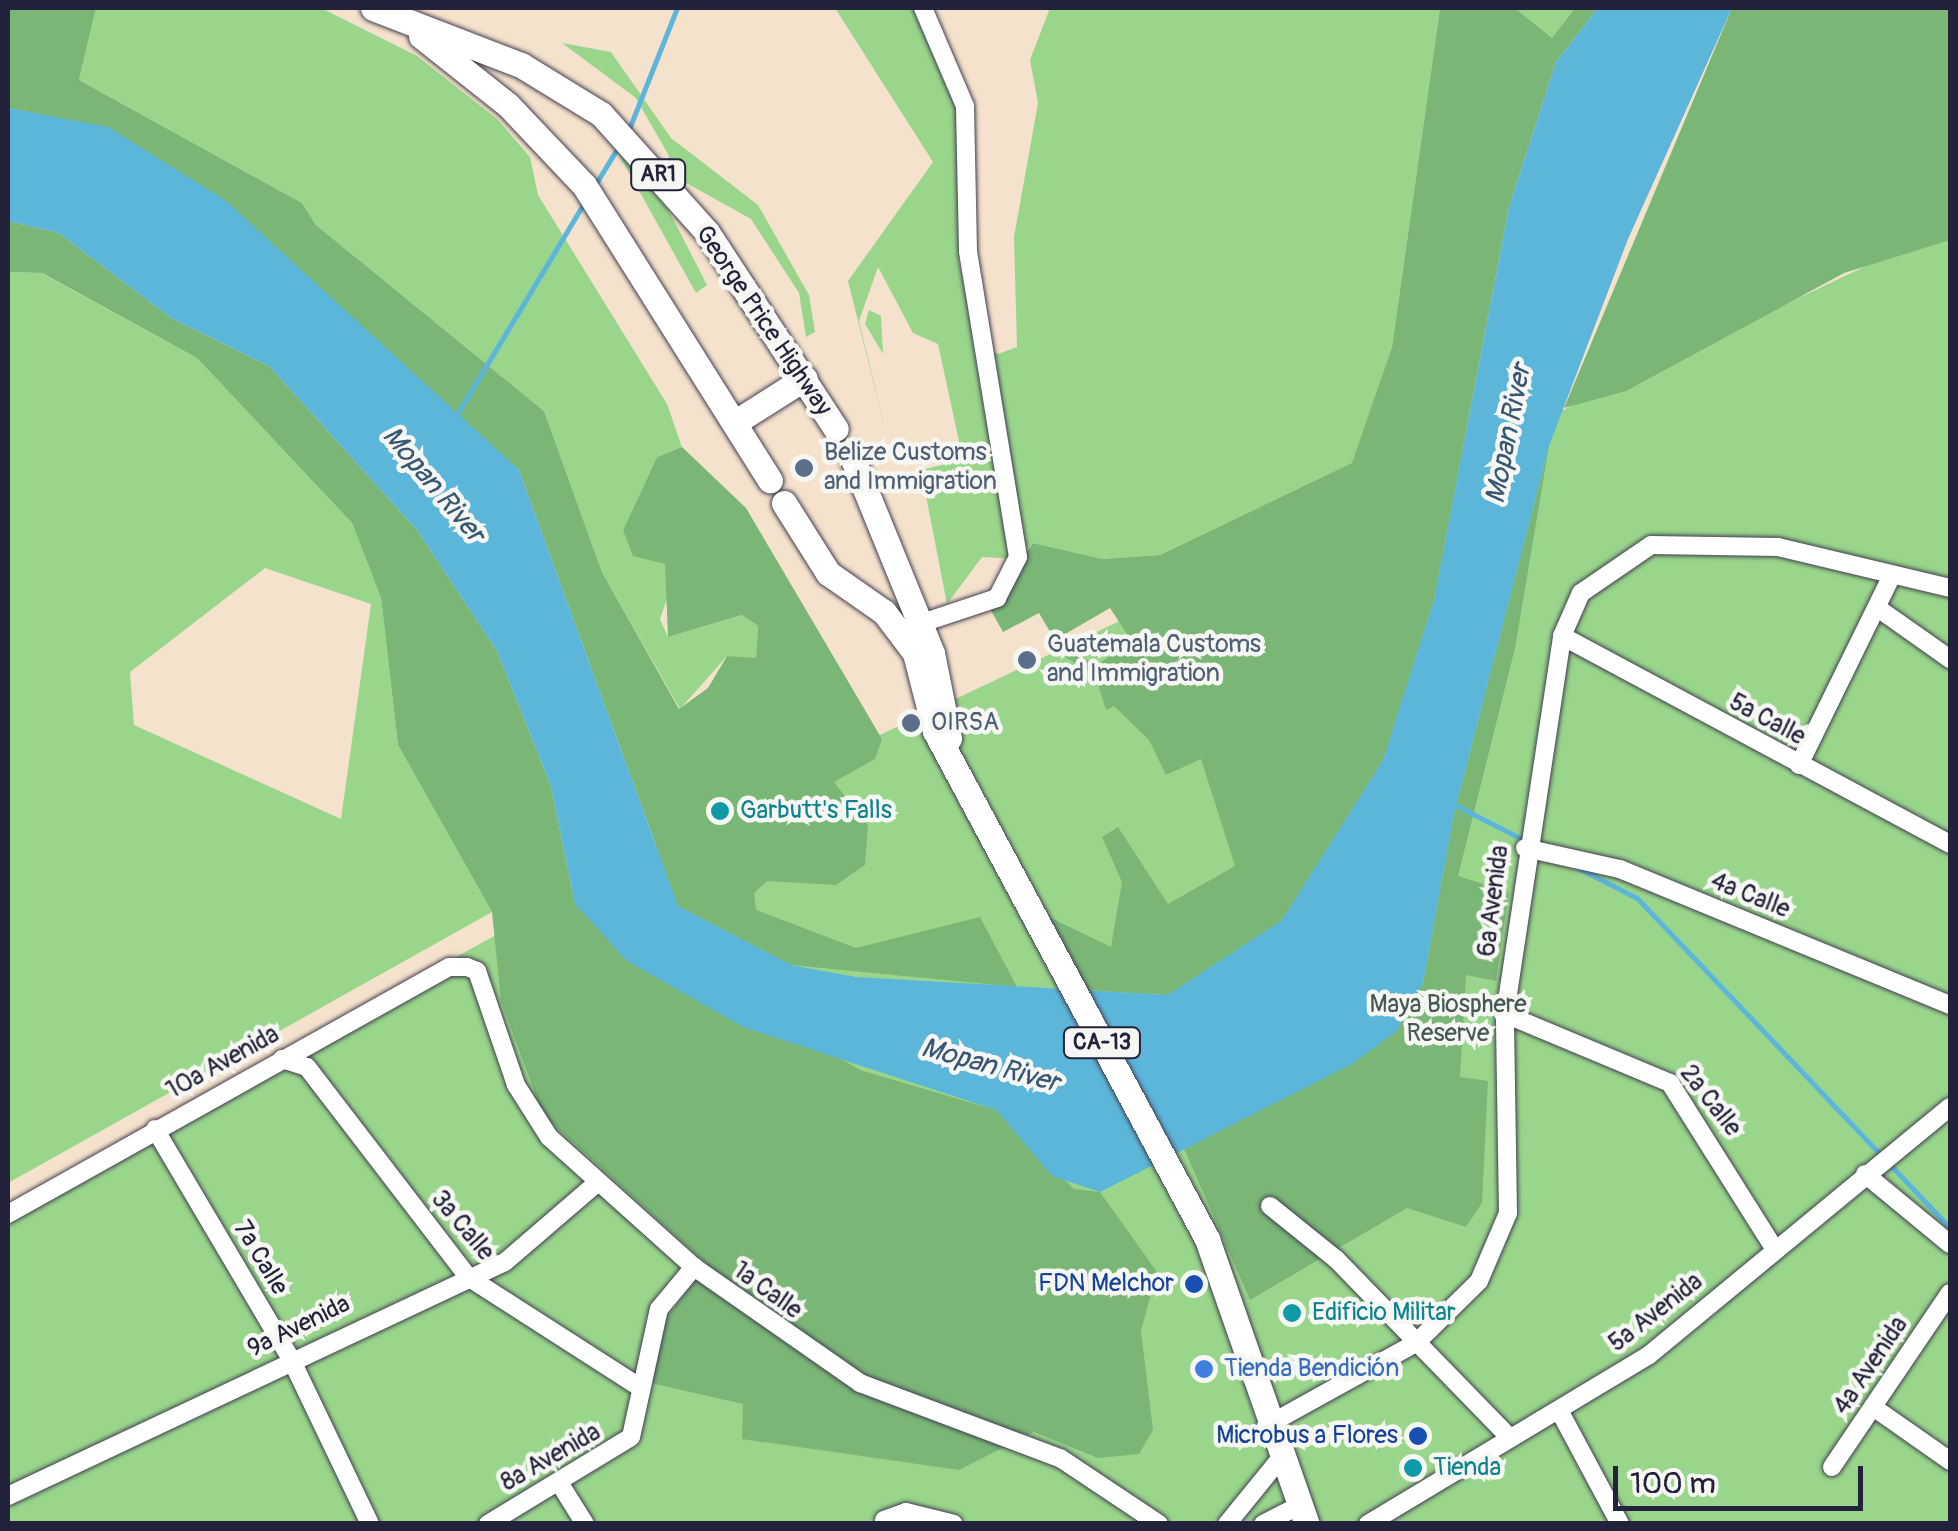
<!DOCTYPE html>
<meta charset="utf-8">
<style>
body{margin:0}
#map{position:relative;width:1958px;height:1531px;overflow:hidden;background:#f5e2cc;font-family:Pangolin,sans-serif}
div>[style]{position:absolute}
.green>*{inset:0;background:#99d68b}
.forest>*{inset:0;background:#7ab777}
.water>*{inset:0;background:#5cb6da}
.stream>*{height:5px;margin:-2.5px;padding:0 2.5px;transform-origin:2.5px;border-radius:2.5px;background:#5cb6da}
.roads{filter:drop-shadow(0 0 2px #423f51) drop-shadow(0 0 2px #423f51)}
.minor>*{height:18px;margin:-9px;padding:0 9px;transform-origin:9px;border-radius:9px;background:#fff}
.highway>*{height:25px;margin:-12.5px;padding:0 12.5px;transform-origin:12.5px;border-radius:12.5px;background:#fff}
.dots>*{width:28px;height:28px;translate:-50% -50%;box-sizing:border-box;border:5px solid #f6f6f2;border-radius:50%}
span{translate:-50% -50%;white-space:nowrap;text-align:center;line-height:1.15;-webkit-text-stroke:9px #f6f6f2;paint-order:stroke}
.shield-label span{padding:2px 8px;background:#f6f6f2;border:2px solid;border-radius:8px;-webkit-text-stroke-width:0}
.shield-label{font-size:22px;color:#22223b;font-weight:700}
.street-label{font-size:25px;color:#22223b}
.service-label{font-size:25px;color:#4e5e75}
.left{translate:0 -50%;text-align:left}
.culture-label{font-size:25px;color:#0d838f}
.park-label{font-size:25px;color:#465853}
.transit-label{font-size:25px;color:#164399}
.right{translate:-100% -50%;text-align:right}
.shop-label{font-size:25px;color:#366cbe}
.water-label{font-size:28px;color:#365673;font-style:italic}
.frame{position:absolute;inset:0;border:10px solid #22223b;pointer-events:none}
.scale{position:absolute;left:1613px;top:1466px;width:250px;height:45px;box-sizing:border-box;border:5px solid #22223b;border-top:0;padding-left:12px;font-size:30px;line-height:35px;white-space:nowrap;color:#22223b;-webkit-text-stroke:8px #f6f6f2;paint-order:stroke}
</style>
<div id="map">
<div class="green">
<div style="clip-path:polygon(96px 8px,321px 8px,417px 56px,497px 119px,530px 157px,538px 195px,667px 404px,682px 447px,657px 457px,623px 530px,665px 563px,671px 588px,660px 619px,668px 637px,742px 615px,758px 626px,756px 659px,727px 656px,680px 709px,602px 572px,544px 411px,316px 225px,302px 203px,79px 80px)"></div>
<div style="clip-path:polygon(835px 8px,919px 8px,962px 122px,959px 262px,971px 315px,982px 346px,998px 354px,1017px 347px,1014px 237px,1038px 103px,1030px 60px,1050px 8px,1440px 8px,1392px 347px,1353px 463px,1160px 555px,1103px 559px,1033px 543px,1019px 559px,982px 557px,947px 604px,921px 470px,963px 460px,938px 344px,913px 333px,878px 267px,859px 321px,886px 432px,848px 281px,933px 162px)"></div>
<div style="clip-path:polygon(1515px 8px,1575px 8px,1552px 38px)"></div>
<div style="clip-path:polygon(562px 43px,611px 52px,671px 138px,758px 205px,809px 295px,815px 332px,806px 337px,799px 293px,751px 219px,665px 171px,669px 156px,636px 98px)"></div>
<div style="clip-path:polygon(614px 146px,668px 209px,707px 285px,696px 293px)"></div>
<div style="clip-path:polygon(1950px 226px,1950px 1523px,8px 1523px,8px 1205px,720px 811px)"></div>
<div style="clip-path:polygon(evenodd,8px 272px,41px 273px,197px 358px,352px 523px,381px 598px,398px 745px,492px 912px,8px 1183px,8px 272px,265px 568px,371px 604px,341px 819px,134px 725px,130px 672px,265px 568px)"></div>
<div style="clip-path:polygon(869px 310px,881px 316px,883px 354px,865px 324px)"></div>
</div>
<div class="forest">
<div style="clip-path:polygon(8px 8px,96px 8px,79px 80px,302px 203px,316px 225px,544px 411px,602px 572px,679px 709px,708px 688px,727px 656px,756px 658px,758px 626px,742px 615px,668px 637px,665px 564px,633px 556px,623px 530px,657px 457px,682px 447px,746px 508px,882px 739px,875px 759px,834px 782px,868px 825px,865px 865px,836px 885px,767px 881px,754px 893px,756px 910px,856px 948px,980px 917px,1017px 987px,791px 965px,678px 906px,519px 470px,108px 128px,8px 108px)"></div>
<div style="clip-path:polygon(evenodd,1440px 8px,1515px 8px,1552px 38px,1575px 8px,1598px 8px,1556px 62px,1509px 207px,1434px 600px,1383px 760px,1282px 920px,1168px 995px,1085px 990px,1049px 917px,1111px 947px,1122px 882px,1102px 837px,1118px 827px,1168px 904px,1235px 866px,1201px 759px,1166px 775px,1149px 740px,1114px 706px,1106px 710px,1095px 675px,1065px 657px,1039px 613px,1003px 632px,989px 607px,1033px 543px,1103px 559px,1160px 555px,1352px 463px,1392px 347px,1440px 8px,1110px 608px,1133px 643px,1094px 666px,1060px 637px,1110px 608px)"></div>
<div style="clip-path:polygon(1732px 8px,1950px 8px,1950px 240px,1844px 273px,1626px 391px,1564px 408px)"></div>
<div style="clip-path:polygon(8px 221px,59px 233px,171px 318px,269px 366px,417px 530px,497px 651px,551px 786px,575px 904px,860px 1070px,996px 1110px,1074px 1189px,1100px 1192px,1157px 1272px,1141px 1331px,1153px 1430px,1139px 1454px,1098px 1458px,1034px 1432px,959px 1470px,742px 1439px,743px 1404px,651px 1383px,665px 1321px,707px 1264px,543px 1115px,501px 1001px,492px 912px,398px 745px,381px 598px,352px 523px,197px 358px,42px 273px,8px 272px)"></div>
<div style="clip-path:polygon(1549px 446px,1515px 648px,1458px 876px,1509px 892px,1496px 981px,1466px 975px,1460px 1077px,1488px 1081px,1482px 1203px,1466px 1227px,1407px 1208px,1250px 1300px,1183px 1146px,1423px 984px,1454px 814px)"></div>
</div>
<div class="water">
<div style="clip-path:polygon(1598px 8px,1732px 8px,1628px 239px,1549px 446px,1454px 814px,1423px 983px,1397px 1031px,1352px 1064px,1100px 1192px,1052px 1176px,996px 1110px,743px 1027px,627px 961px,575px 904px,551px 786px,497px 651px,417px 530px,269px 366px,171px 318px,59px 233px,8px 221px,8px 108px,108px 127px,225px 200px,519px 470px,678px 906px,791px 965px,856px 977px,1168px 995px,1282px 920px,1383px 760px,1434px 600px,1509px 207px,1556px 62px)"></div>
</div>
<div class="stream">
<div style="left:629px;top:129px;width:130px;rotate:-68.4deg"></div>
<div style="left:595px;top:185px;width:44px;rotate:-58.8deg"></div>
<div style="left:456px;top:416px;width:249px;rotate:-59deg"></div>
<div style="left:1453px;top:804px;width:84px;rotate:26.9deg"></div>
<div style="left:1578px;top:868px;width:66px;rotate:27deg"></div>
<div style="left:1637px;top:898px;width:455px;rotate:46.5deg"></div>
</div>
<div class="roads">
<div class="minor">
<div style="left:1879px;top:609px;width:87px;rotate:35.2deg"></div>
<div style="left:913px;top:626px;width:89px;rotate:-18.4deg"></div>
<div style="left:997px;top:598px;width:46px;rotate:-62.9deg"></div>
<div style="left:1018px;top:557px;width:310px;rotate:-99.3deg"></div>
<div style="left:968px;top:251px;width:145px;rotate:-91.2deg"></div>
<div style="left:965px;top:106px;width:107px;rotate:-113.2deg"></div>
<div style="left:1562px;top:636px;width:440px;rotate:28.2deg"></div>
<div style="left:1799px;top:765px;width:212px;rotate:-63.9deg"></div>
<div style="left:1525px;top:848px;width:97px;rotate:12.5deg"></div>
<div style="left:1620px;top:869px;width:357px;rotate:22.4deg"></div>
<div style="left:1505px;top:1014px;width:179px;rotate:22.7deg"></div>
<div style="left:1670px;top:1083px;width:197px;rotate:57.8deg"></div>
<div style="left:282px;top:1059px;width:26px;rotate:18deg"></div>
<div style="left:307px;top:1067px;width:265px;rotate:52.5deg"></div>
<div style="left:468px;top:1277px;width:206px;rotate:32.7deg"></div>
<div style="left:155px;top:1129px;width:267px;rotate:59.4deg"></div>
<div style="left:291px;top:1359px;width:183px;rotate:64.4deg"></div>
<div style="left:1865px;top:1174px;width:110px;rotate:39.5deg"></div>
<div style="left:1270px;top:1206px;width:85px;rotate:38.8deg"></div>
<div style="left:1336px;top:1259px;width:248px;rotate:45.8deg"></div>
<div style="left:8px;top:1214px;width:505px;rotate:-29.25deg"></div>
<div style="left:449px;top:967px;width:18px"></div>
<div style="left:467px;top:967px;width:11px;rotate:22deg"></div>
<div style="left:477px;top:971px;width:120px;rotate:71.1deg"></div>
<div style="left:516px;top:1085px;width:62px;rotate:57.6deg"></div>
<div style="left:549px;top:1137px;width:195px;rotate:41.9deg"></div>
<div style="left:694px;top:1267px;width:203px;rotate:34.9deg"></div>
<div style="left:860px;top:1383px;width:214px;rotate:20.6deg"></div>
<div style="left:1060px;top:1458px;width:119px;rotate:33.7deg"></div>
<div style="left:1873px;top:1407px;width:94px;rotate:35deg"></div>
<div style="left:1560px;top:1412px;width:127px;rotate:61.8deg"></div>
<div style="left:1266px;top:1426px;width:171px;rotate:-29deg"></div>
<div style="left:1416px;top:1343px;width:88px;rotate:-44.5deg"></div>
<div style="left:1479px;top:1281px;width:74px;rotate:-66.9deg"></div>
<div style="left:1508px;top:1213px;width:199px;rotate:-90.9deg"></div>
<div style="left:1505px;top:1014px;width:382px;rotate:-81.4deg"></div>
<div style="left:1562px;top:636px;width:47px;rotate:-66.2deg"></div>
<div style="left:1581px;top:593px;width:85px;rotate:-34.4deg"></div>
<div style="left:1651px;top:545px;width:127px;rotate:0.9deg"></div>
<div style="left:1778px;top:547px;width:177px;rotate:13.4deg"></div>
<div style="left:1832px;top:1467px;width:210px;rotate:-55.9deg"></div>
<div style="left:560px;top:1484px;width:47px;rotate:58deg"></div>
<div style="left:8px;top:1496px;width:549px;rotate:-25.21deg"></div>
<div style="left:505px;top:1262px;width:121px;rotate:-40.7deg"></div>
<div style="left:884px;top:1520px;width:23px;rotate:-20deg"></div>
<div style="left:906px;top:1512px;width:49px;rotate:14deg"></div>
<div style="left:488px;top:1524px;width:167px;rotate:-31.3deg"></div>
<div style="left:631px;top:1437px;width:131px;rotate:-77.7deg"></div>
<div style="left:659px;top:1309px;width:55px;rotate:-50.2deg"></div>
<div style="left:1227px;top:1524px;width:82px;rotate:-50.9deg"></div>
<div style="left:1263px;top:1524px;width:39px;rotate:-27deg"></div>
<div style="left:1368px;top:1524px;width:328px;rotate:-31deg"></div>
<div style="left:1649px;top:1355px;width:390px;rotate:-39.5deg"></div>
</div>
<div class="highway">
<div style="left:373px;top:8px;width:159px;rotate:21.1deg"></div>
<div style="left:521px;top:65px;width:94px;rotate:31.5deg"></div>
<div style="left:601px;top:114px;width:159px;rotate:48.1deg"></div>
<div style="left:707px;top:232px;width:235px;rotate:56.8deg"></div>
<div style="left:421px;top:36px;width:111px;rotate:38.4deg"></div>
<div style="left:508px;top:105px;width:110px;rotate:46.5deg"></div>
<div style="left:584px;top:185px;width:349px;rotate:57.8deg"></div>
<div style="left:737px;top:421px;width:80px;rotate:-32.3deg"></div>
<div style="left:850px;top:452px;width:217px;rotate:67.8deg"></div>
<div style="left:932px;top:653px;width:87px;rotate:78.7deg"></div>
<div style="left:784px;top:503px;width:83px;rotate:57.8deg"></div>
<div style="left:828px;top:573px;width:68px;rotate:34.9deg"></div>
<div style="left:884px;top:612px;width:51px;rotate:52.9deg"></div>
<div style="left:915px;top:653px;width:81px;rotate:75.6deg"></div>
<div style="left:935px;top:731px;width:576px;rotate:61.83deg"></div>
<div style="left:1207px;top:1239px;width:302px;rotate:70.7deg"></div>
</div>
</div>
<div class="dots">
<div style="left:804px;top:468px;background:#5c6f8a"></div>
<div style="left:1027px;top:660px;background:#5c6f8a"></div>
<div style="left:911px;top:723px;background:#5c6f8a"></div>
<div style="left:720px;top:811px;background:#0f9aa8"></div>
<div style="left:1194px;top:1284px;background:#1a4fb4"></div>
<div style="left:1292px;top:1313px;background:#0f9aa8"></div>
<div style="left:1204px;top:1369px;background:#3f7fe0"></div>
<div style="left:1418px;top:1436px;background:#1a4fb4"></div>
<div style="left:1413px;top:1468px;background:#0f9aa8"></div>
</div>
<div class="shield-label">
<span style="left:658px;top:175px">AR1</span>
<span style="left:1102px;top:1043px">CA-13</span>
</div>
<div class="street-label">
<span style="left:763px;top:321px;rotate:56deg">George Price Highway</span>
<span style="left:1767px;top:720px;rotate:28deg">5a Calle</span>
<span style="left:1750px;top:896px;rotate:22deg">4a Calle</span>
<span style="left:1494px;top:901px;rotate:-83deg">6a Avenida</span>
<span style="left:223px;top:1063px;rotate:-29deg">10a Avenida</span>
<span style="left:1710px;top:1101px;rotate:52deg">2a Calle</span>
<span style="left:462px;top:1226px;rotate:50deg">3a Calle</span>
<span style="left:260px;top:1258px;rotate:59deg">7a Calle</span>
<span style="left:767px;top:1291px;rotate:36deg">1a Calle</span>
<span style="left:1656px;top:1313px;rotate:-38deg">5a Avenida</span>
<span style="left:299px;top:1327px;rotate:-26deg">9a Avenida</span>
<span style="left:1871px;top:1366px;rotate:-56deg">4a Avenida</span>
<span style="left:551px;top:1458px;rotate:-30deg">8a Avenida</span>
</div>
<div class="service-label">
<span class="left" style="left:824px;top:468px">Belize Customs<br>and Immigration</span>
<span class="left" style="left:1047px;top:660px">Guatemala Customs<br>and Immigration</span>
<span class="left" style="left:931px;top:723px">OIRSA</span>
</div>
<div class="culture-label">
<span class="left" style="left:740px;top:811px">Garbutt's Falls</span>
<span class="left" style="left:1312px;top:1313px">Edificio Militar</span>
<span class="left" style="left:1433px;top:1468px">Tienda</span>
</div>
<div class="park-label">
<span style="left:1448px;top:1020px">Maya Biosphere<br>Reserve</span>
</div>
<div class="transit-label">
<span class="right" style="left:1174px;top:1284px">FDN Melchor</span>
<span class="right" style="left:1398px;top:1436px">Microbus a Flores</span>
</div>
<div class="shop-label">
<span class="left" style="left:1224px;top:1369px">Tienda Bendición</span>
</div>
<div class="water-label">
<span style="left:1509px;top:434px;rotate:-79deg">Mopan River</span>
<span style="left:433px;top:485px;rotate:50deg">Mopan River</span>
<span style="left:990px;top:1066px;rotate:15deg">Mopan River</span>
</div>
<div class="frame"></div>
<div class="scale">100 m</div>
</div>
